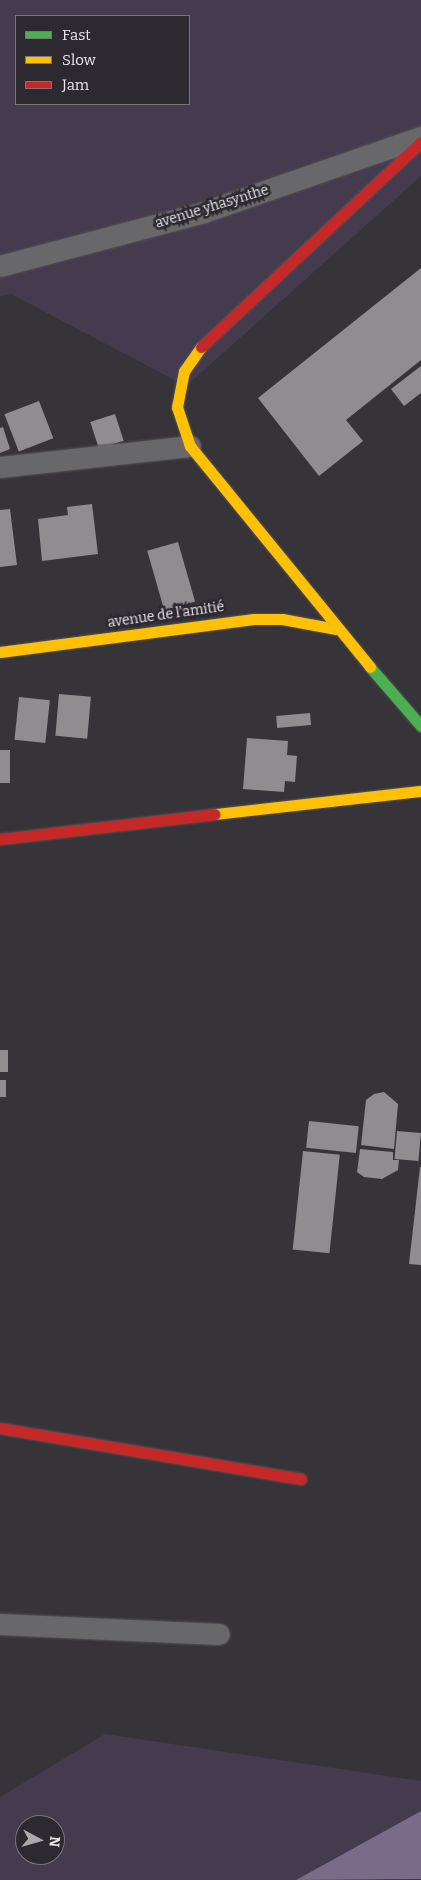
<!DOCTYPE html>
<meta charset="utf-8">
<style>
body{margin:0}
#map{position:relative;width:421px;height:1880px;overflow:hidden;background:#373439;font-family:Bitter,serif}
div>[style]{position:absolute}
.green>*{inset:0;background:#453b4e}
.water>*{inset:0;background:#7a6c89}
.building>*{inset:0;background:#8f8d90;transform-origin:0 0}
.roads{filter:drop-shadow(0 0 1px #545255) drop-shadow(0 0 1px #545255)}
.street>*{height:21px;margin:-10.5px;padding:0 10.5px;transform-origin:10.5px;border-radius:10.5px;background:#686769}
.fast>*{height:11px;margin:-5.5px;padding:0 5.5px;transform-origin:5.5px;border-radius:5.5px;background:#4caf50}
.slow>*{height:11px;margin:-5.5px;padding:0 5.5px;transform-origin:5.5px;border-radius:5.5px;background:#ffc107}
.jam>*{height:11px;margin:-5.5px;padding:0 5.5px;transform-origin:5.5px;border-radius:5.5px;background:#c62828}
span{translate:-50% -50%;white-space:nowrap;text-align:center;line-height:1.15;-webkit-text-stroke:5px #2d2930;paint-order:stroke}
.street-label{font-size:14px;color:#eae8ec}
.legend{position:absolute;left:15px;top:15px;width:175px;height:90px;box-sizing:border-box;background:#2d2930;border:1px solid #79757b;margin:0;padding:6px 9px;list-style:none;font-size:15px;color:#eae8ec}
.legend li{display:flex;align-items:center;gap:10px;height:25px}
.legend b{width:25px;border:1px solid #79757b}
.north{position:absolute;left:15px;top:1815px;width:50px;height:50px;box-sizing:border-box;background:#2d2930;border:1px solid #79757b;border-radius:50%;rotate:96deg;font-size:14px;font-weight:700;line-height:20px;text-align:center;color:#eae8ec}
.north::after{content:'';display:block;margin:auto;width:18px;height:22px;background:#aba9ad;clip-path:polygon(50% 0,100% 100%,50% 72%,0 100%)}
</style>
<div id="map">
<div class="green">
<div style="clip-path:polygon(evenodd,0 0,421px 0,421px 176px,186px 386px,11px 294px,0 296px,0 0,16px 16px,189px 16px,189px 104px,16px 104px,16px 16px)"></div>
<div style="clip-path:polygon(evenodd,105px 1734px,421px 1781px,421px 1811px,296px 1880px,0 1880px,0 1797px,105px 1734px,25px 1825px,55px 1825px,55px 1855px,25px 1855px,25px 1825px)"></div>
</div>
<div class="water">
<div style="clip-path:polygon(421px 1811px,421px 1879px,296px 1880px)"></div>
</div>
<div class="building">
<div style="clip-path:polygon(421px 268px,421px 360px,346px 420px,363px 441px,319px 476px,258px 398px)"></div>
<div style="clip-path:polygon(421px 366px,421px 393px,404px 406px,391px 389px)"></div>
<div style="left:39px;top:401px;width:40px;height:37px;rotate:69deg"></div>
<div style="left:115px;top:414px;width:28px;height:26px;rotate:72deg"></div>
<div style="clip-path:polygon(3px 427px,10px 449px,0 453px,0 428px)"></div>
<div style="clip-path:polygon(92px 504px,98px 554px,42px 561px,38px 519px,68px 515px,67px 507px)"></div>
<div style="clip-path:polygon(10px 509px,17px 565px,0 567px,0 510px)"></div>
<div style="left:178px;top:542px;width:62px;height:32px;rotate:74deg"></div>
<div style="left:59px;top:694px;width:32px;height:42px;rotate:5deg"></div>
<div style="left:19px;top:697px;width:31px;height:43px;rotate:6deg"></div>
<div style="left:310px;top:713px;width:12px;height:34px;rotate:85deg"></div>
<div style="clip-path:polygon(247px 738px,288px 741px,287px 755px,297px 756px,295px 782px,285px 781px,284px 792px,243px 789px)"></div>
<div style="left:0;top:750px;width:10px;height:33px"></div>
<div style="left:0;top:1050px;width:8px;height:22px"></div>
<div style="left:0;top:1080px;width:6px;height:17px"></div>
<div style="clip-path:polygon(384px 1092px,398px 1104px,394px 1149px,361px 1145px,366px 1100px,374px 1094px)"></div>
<div style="left:309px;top:1121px;width:50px;height:27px;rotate:6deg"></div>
<div style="left:397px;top:1131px;width:24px;height:28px;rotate:5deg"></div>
<div style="clip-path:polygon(360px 1149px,393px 1152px,393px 1160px,399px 1160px,398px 1170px,382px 1179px,364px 1177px,357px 1172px)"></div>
<div style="left:303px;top:1151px;width:37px;height:99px;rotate:6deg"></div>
<div style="clip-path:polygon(420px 1167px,421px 1167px,421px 1265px,409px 1264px)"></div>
</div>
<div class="roads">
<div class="street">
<div style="left:0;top:266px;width:211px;rotate:-14.8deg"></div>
<div style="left:204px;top:212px;width:230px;rotate:-19.1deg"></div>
<div style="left:0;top:467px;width:191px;rotate:-6.3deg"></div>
<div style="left:0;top:1624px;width:219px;rotate:2.6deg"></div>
</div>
<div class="fast">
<div style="left:370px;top:667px;width:78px;rotate:49.2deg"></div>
</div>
<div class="slow">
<div style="left:201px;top:347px;width:29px;rotate:125deg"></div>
<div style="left:184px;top:371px;width:37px;rotate:101deg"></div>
<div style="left:177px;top:407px;width:41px;rotate:71.6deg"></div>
<div style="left:190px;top:446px;width:285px;rotate:50.8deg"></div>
<div style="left:0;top:652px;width:256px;rotate:-7.4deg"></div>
<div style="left:254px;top:619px;width:28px"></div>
<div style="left:282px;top:619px;width:55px;rotate:10.5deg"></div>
<div style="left:215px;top:814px;width:207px;rotate:-6.4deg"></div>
</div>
<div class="jam">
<div style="left:201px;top:347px;width:301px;rotate:-43deg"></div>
<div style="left:0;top:839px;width:216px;rotate:-6.6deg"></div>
<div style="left:0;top:1428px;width:305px;rotate:9.6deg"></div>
</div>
</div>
<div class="street-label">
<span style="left:212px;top:207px;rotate:-17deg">avenue yhasynthe</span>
<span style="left:166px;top:615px;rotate:-8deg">avenue de l'amitié</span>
</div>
<ul class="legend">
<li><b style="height:6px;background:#4caf50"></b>Fast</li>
<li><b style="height:6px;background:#ffc107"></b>Slow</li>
<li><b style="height:6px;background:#c62828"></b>Jam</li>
</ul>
<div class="north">N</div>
</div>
